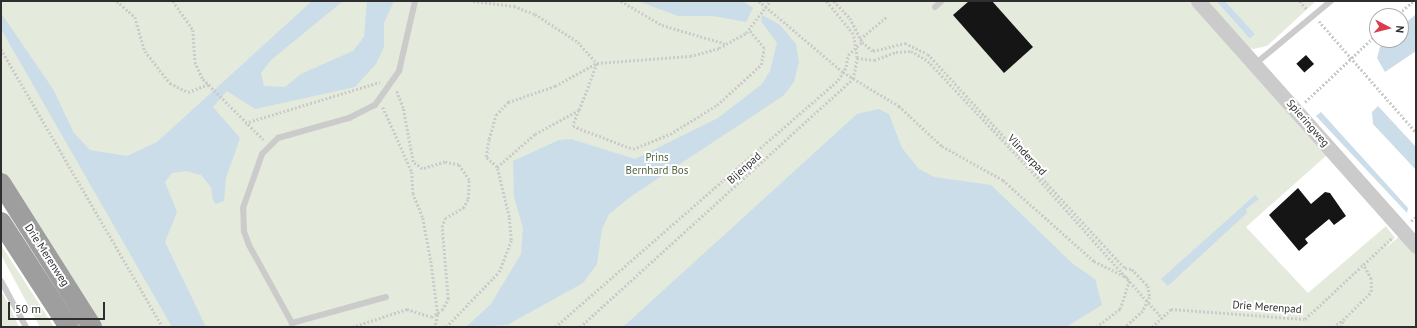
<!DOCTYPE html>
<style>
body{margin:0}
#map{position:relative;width:1417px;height:328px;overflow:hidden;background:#fff;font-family:"PT Sans",sans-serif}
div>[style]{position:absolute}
.green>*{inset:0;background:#e4eadc}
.water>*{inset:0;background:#cadde9}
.building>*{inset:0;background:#151515;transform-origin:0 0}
.path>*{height:2.5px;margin-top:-1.25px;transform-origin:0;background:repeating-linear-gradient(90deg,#cbcbcb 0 2px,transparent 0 4px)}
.service>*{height:6px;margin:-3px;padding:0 3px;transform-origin:3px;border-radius:3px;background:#cbcbcb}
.tertiary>*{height:15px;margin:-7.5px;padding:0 7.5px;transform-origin:7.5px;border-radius:7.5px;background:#cbcbcb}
.trunk>*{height:20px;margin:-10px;padding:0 10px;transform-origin:10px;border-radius:10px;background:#9e9e9e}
span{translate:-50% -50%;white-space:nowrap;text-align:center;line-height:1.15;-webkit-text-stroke:4px #fff;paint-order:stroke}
.street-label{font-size:11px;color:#2e2e2e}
.park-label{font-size:11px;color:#52663e}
.frame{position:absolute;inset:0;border:2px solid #2e2e2e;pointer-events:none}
.north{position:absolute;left:1369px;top:8px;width:40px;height:40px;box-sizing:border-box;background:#fff;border:1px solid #ababab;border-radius:50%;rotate:97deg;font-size:11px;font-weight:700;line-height:16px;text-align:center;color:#2e2e2e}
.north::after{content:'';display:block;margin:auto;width:14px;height:18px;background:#d93c4b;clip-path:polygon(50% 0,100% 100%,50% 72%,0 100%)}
.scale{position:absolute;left:8px;top:302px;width:97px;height:18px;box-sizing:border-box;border:2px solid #2e2e2e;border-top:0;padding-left:5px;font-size:12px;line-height:14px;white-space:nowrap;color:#2e2e2e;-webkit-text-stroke:3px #fff;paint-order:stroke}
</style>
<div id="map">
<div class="green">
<div style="clip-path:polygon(1px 1px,1190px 1px,1328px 154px,1246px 227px,1308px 293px,1386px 226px,1395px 238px,1383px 250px,1400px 236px,1416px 254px,1416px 327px,99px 327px,1px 176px)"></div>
<div style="clip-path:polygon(1205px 1px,1216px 1px,1250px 39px,1255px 34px,1225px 1px,1316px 1px,1267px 46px,1253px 49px,1246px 47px)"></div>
<div style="clip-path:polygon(1px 245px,47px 316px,54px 327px,40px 327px,1px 255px)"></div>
<div style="clip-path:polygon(1px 291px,9px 305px,19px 327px,1px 327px)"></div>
</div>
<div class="water">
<div style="clip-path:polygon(312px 1px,343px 1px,271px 60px,261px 73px,264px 86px,285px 87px,301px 74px,353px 51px,364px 37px,367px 1px,394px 1px,384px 23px,384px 47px,376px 64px,355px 87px,255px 109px,227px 91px,213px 107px,240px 138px,226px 178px,224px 201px,216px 204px,213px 200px,211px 187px,201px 175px,186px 171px,172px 173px,165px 182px,177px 212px,165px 242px,206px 327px,172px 327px,1px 29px,1px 13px,53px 89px,74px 133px,90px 150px,127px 156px,157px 142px)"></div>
<div style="clip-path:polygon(638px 1px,742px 1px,753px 8px,746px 22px,713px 16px,678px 16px)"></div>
<div style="clip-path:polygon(1216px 1px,1225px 1px,1255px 34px,1250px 39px)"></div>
<div style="clip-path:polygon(1416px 14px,1416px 51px,1385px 72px,1377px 58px,1380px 47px,1386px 40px,1401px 40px,1401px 27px)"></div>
<div style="clip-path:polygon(762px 15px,780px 25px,796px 44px,799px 62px,794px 82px,783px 96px,633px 195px,609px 214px,602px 229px,597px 264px,583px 283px,507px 325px,466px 327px,491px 304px,521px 254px,523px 228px,514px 197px,513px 161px,559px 140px,571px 139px,635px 159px,718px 118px,762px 84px,770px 71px,777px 43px,761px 21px)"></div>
<div style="clip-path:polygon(1378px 106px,1416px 147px,1416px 170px,1373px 124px,1372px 112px)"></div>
<div style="clip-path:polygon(879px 109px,889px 114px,902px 148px,919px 169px,934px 177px,991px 185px,1073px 264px,1095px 279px,1102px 305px,1066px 327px,623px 327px,857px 114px)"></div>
<div style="clip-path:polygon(1321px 112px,1408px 208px,1407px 213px,1316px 116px)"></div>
<div style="clip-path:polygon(1255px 195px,1259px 199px,1246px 209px,1247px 213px,1168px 286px,1161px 279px)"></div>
</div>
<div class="building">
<div style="clip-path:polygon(969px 1px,992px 1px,1033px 47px,1004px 73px,953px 15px)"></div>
<div style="left:1306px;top:55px;width:12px;height:13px;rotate:48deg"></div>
<div style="clip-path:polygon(1298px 188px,1311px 204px,1325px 192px,1330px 193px,1346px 216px,1334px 225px,1329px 219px,1305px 239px,1308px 243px,1299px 251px,1269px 215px)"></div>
</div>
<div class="path">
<div style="left:117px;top:1px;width:24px;rotate:42deg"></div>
<div style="left:135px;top:17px;width:35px;rotate:74deg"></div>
<div style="left:145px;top:51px;width:41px;rotate:52deg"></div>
<div style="left:170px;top:83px;width:20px;rotate:27deg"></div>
<div style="left:188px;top:92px;width:22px;rotate:-21deg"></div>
<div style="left:173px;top:1px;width:35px;rotate:55deg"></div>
<div style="left:193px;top:30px;width:32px;rotate:86deg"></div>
<div style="left:195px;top:62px;width:19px;rotate:65deg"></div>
<div style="left:203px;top:79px;width:86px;rotate:45deg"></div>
<div style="left:473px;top:1px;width:41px;rotate:7deg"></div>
<div style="left:514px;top:6px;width:22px;rotate:21deg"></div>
<div style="left:535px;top:14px;width:51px;rotate:33.1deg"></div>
<div style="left:578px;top:42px;width:28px;rotate:48deg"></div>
<div style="left:597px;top:63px;width:93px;rotate:-4.3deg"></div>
<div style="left:690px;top:56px;width:30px;rotate:-15deg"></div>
<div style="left:719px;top:48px;width:31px;rotate:-29deg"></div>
<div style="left:746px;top:33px;width:40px;rotate:-53deg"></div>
<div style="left:621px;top:1px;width:48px;rotate:30.3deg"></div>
<div style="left:662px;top:25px;width:68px;rotate:16.3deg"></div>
<div style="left:759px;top:1px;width:110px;rotate:40.2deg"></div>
<div style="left:843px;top:72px;width:66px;rotate:31.3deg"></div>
<div style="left:899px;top:106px;width:59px;rotate:42.9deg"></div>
<div style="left:942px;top:146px;width:70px;rotate:29.1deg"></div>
<div style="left:1003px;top:180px;width:122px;rotate:41.7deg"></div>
<div style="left:1094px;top:261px;width:40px;rotate:26.6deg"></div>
<div style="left:834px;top:1px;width:23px;rotate:47deg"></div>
<div style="left:850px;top:18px;width:27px;rotate:63deg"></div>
<div style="left:862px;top:42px;width:14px;rotate:39deg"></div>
<div style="left:873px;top:51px;width:33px;rotate:-14deg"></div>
<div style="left:905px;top:43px;width:25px;rotate:26deg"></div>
<div style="left:928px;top:54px;width:291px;rotate:47.4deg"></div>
<div style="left:1125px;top:268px;width:7px;rotate:8deg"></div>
<div style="left:1132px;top:269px;width:23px;rotate:47deg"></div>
<div style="left:1148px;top:286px;width:11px;rotate:80deg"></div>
<div style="left:1150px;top:297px;width:16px;rotate:117deg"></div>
<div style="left:1143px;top:311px;width:24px;rotate:138deg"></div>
<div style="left:1300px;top:1px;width:11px;rotate:49deg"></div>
<div style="left:1396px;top:16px;width:23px;rotate:-41deg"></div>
<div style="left:1319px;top:21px;width:147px;rotate:48.9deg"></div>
<div style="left:860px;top:39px;width:34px;rotate:-40deg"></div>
<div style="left:1px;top:49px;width:322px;rotate:59.8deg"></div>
<div style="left:857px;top:58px;width:17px;rotate:7deg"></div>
<div style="left:874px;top:60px;width:23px;rotate:-20deg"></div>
<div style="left:896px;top:52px;width:15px;rotate:-4deg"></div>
<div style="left:911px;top:51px;width:20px;rotate:30deg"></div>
<div style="left:928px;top:61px;width:147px;rotate:46.7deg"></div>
<div style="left:1029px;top:168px;width:200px;rotate:48.4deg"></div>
<div style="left:1305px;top:102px;width:99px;rotate:-43.4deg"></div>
<div style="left:383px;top:107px;width:71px;rotate:66deg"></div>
<div style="left:412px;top:172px;width:21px;rotate:87deg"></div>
<div style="left:413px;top:193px;width:27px;rotate:68deg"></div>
<div style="left:423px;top:218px;width:44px;rotate:79.5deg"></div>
<div style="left:431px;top:261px;width:54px;rotate:82.6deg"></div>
<div style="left:438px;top:315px;width:12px;rotate:104deg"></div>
<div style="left:579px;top:110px;width:17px;rotate:111deg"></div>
<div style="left:573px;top:126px;width:64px;rotate:21deg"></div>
<div style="left:633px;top:149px;width:40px;rotate:-22deg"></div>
<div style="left:670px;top:134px;width:55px;rotate:-31.7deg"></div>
<div style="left:717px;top:105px;width:59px;rotate:-42.3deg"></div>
<div style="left:761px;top:65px;width:17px;rotate:-80deg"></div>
<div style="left:764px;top:48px;width:23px;rotate:-130deg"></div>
<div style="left:245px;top:123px;width:141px;rotate:-16.9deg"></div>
<div style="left:497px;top:167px;width:15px;rotate:-138deg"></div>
<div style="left:486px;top:157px;width:18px;rotate:-81deg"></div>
<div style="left:489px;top:139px;width:25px;rotate:-74deg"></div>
<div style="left:496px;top:115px;width:18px;rotate:-47deg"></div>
<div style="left:508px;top:102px;width:50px;rotate:-18.8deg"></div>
<div style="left:555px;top:86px;width:48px;rotate:-28.7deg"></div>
<div style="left:1411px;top:221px;width:6px;rotate:-39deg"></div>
<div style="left:352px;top:327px;width:58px;rotate:-18.1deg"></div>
<div style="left:407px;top:309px;width:25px;rotate:18deg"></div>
<div style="left:431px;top:317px;width:13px;rotate:-32deg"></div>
<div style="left:442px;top:310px;width:13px;rotate:-61deg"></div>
<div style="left:448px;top:299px;width:72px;rotate:-94.8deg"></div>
<div style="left:442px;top:227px;width:9px;rotate:-72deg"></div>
<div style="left:445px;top:218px;width:21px;rotate:-29deg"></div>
<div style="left:463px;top:208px;width:10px;rotate:-61deg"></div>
<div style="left:468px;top:199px;width:19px;rotate:-87deg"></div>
<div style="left:469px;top:180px;width:18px;rotate:-124deg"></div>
<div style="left:459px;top:165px;width:14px;rotate:-168deg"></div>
<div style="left:445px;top:162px;width:24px;rotate:163deg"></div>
<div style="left:422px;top:169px;width:11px;rotate:-142deg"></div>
<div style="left:413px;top:162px;width:55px;rotate:-100.5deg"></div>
<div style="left:403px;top:108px;width:19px;rotate:-111deg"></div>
<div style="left:446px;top:327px;width:76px;rotate:-46.1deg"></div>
<div style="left:499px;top:272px;width:34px;rotate:-69deg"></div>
<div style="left:511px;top:240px;width:23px;rotate:-95deg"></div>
<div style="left:509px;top:217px;width:51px;rotate:-103.5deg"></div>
<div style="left:497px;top:167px;width:50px;rotate:-41deg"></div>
<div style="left:535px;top:134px;width:50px;rotate:-28.6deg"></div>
<div style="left:579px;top:110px;width:50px;rotate:-69deg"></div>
<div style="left:555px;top:327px;width:376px;rotate:-41.1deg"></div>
<div style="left:838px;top:80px;width:15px;rotate:-58deg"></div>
<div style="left:846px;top:67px;width:12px;rotate:-81deg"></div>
<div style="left:848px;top:55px;width:19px;rotate:-43deg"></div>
<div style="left:580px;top:327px;width:369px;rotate:-42.3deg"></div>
<div style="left:853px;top:79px;width:21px;rotate:-79deg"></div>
<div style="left:857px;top:58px;width:24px;rotate:-99deg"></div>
<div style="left:853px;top:34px;width:43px;rotate:-129.3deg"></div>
<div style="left:1096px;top:327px;width:30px;rotate:-37deg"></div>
<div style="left:1120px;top:309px;width:32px;rotate:-72deg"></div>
<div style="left:1152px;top:327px;width:26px;rotate:-43deg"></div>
<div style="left:1171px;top:309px;width:134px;rotate:4.3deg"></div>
<div style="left:1305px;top:319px;width:119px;rotate:-43deg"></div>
<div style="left:1333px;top:327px;width:12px;rotate:-35deg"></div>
<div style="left:1341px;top:327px;width:7px;rotate:-74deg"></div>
<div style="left:1343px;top:320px;width:40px;rotate:-45deg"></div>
<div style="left:1371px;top:292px;width:13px;rotate:-90deg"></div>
<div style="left:1371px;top:279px;width:17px;rotate:-118deg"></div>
</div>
<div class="service">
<div style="left:935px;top:7px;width:9px;rotate:-41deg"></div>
<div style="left:1255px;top:64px;width:99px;rotate:-39.7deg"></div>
<div style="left:1px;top:281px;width:52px;rotate:61.5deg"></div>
<div style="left:386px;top:297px;width:98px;rotate:164.5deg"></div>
<div style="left:292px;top:323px;width:89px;rotate:-118.9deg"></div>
<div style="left:249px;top:245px;width:15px;rotate:-110deg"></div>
<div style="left:244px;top:231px;width:23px;rotate:-92deg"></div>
<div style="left:243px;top:208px;width:57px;rotate:-70.6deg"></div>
<div style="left:262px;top:154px;width:23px;rotate:-45deg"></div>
<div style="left:278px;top:138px;width:74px;rotate:-15.7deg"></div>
<div style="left:349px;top:118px;width:29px;rotate:-27deg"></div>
<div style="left:375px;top:105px;width:42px;rotate:-54.8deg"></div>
<div style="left:399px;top:71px;width:72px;rotate:-77.1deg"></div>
</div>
<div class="tertiary">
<div style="left:1198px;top:1px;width:328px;rotate:48.3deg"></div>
</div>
<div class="trunk">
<div style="left:1px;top:183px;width:170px;rotate:57.7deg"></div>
<div style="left:1px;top:222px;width:125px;rotate:57.1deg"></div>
</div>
<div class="street-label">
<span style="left:1308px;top:123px;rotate:49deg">Spieringweg</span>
<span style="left:1027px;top:155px;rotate:47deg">Vlinderpad</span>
<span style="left:744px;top:168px;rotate:-42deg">Bijenpad</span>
<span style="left:47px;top:255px;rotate:57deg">Drie Merenweg</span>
<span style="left:1267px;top:307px;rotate:4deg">Drie Merenpad</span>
</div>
<div class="park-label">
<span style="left:657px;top:164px">Prins<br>Bernhard Bos</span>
</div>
<div class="frame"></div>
<div class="north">N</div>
<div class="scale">50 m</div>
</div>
